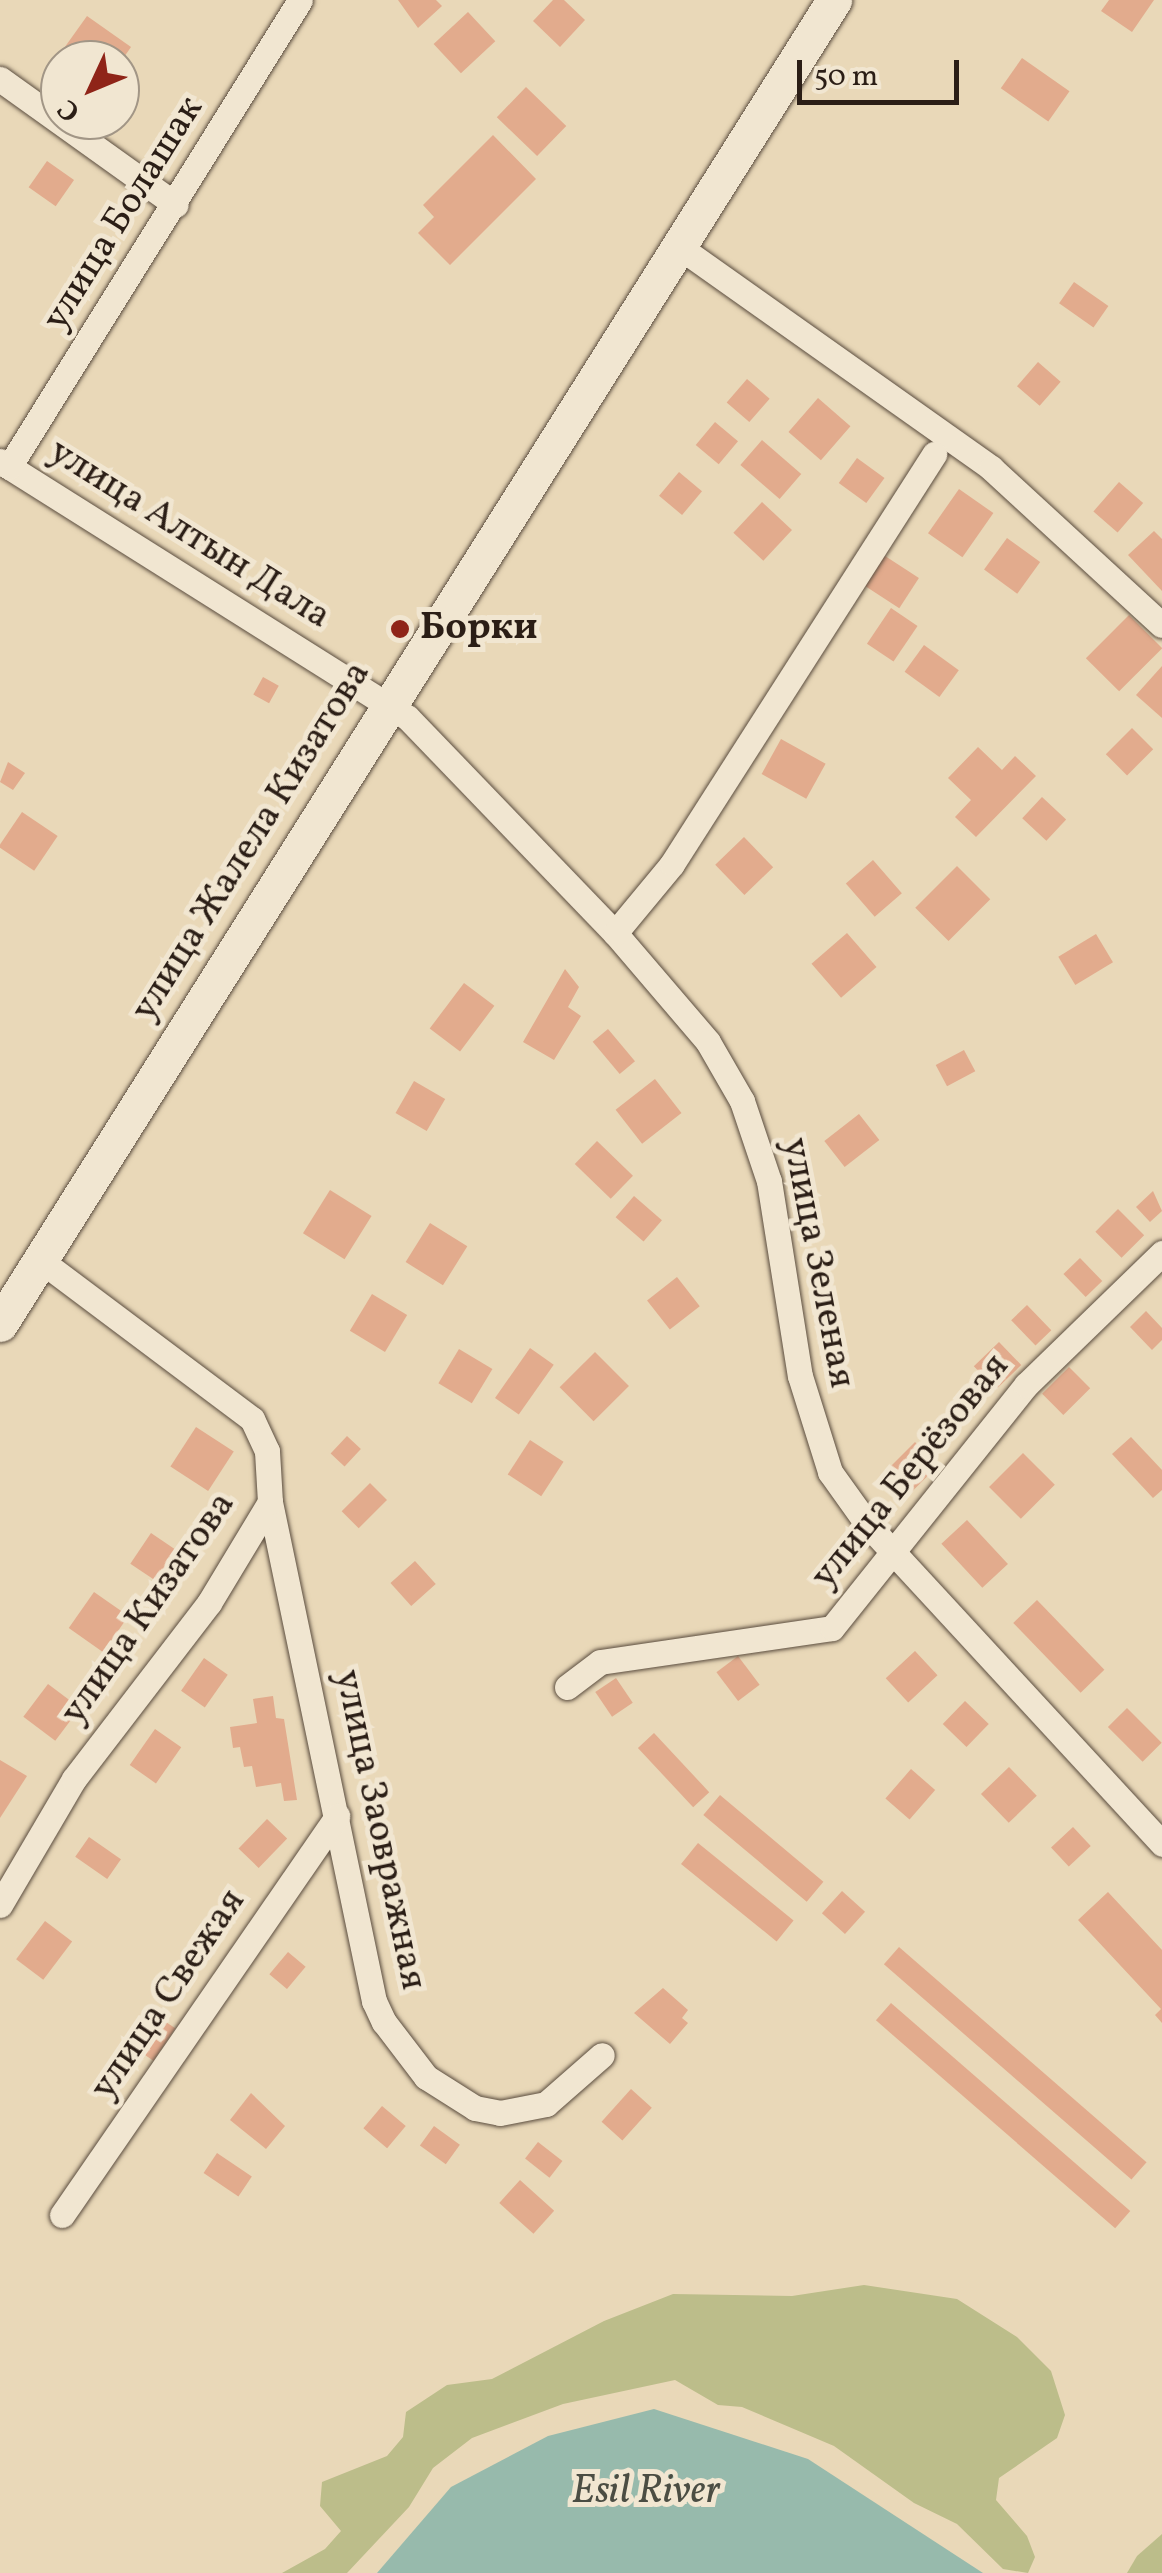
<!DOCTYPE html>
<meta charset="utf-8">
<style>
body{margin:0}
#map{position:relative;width:1162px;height:2573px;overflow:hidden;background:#e9d8b8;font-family:Vollkorn,serif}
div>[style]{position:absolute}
.green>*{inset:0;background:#bcbd8a}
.water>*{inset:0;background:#97baac}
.building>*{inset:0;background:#e2ab8d;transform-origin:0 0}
.roads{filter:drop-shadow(0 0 2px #5a4c3e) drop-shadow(0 0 2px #5a4c3e)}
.street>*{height:25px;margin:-12.5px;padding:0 12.5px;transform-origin:12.5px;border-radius:12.5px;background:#f1e6d1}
.secondary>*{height:35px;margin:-17.5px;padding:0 17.5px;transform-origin:17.5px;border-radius:17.5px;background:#f1e6d1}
.dots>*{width:28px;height:28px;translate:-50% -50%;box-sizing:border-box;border:5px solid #f1e6d1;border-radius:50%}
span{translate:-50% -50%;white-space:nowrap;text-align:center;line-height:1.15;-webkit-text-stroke:10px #f1e6d1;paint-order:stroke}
.street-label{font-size:38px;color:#2b1e16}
.poi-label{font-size:38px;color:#2b1e16;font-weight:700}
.left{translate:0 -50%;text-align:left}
.water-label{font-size:40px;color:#4b4d43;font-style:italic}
.north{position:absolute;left:40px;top:40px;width:100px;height:100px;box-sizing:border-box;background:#f1e6d1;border:2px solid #a29686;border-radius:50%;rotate:226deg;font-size:28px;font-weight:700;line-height:40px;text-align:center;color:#2b1e16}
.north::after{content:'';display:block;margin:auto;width:35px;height:45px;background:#8f2418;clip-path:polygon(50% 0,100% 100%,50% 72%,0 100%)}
.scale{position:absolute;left:797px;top:60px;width:162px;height:45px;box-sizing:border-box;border:5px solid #2b1e16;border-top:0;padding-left:12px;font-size:30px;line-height:35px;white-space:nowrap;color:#2b1e16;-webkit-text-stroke:8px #f1e6d1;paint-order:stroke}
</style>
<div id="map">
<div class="green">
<div style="clip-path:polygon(864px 2285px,957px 2299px,1017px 2337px,1051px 2371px,1065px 2415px,1057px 2438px,999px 2478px,996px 2500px,1027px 2536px,1035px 2557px,1028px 2573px,1003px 2569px,957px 2524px,914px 2503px,834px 2446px,742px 2407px,718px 2405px,675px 2380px,563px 2404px,472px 2438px,433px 2468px,409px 2507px,347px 2573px,282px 2573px,325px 2549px,341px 2531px,320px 2506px,322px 2482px,387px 2456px,403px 2437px,406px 2412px,447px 2385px,492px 2379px,604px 2321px,673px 2294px,792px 2296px)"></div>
<div style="clip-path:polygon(1162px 2534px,1162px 2573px,1127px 2573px,1137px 2556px)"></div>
</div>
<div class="water">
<div style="clip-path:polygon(654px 2409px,808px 2459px,983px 2573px,377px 2573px,451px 2487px,548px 2436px)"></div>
</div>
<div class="building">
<div style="clip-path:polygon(398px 0,436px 0,442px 6px,418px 28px)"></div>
<div style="clip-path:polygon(553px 0,564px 0,585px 20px,560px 47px,533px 21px)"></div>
<div style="clip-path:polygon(1109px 0,1154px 0,1132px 32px,1101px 11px)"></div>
<div style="left:468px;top:12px;width:40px;height:47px;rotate:47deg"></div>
<div style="clip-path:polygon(87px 16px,131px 47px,122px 60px,75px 60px,62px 51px)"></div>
<div style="left:1022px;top:58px;width:58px;height:37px;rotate:35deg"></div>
<div style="left:526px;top:87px;width:56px;height:42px;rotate:44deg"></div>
<div style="clip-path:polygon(493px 135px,536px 179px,450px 265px,418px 233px,434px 217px,423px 205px)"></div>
<div style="left:47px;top:161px;width:33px;height:32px;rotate:35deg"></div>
<div style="left:1074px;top:282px;width:42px;height:26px;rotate:35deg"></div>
<div style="left:1038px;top:362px;width:30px;height:32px;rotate:41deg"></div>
<div style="left:747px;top:379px;width:30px;height:31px;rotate:41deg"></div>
<div style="left:818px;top:398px;width:43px;height:45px;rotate:41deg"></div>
<div style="left:715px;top:422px;width:30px;height:30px;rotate:40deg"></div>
<div style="left:762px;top:440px;width:52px;height:33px;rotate:41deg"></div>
<div style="left:857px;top:458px;width:34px;height:31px;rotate:36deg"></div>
<div style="left:679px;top:472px;width:30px;height:31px;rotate:40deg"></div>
<div style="left:1119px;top:482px;width:32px;height:39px;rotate:41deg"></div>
<div style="left:959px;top:489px;width:42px;height:54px;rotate:35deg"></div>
<div style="left:762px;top:502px;width:41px;height:42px;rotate:43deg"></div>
<div style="clip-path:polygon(1154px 531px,1162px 539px,1162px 591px,1128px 555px)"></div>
<div style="left:1007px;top:538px;width:41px;height:39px;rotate:36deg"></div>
<div style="left:882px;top:554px;width:44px;height:36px;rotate:33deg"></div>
<div style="left:891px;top:608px;width:32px;height:43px;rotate:34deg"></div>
<div style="left:1129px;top:615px;width:47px;height:61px;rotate:45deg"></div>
<div style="left:924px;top:645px;width:43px;height:33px;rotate:36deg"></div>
<div style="clip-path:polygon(1162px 666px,1162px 718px,1136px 695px)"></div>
<div style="left:263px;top:677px;width:18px;height:20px;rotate:29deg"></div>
<div style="left:1132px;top:728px;width:30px;height:37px;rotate:45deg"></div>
<div style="left:781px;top:739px;width:51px;height:40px;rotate:29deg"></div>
<div style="clip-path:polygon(978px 747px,1002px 770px,1015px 756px,1036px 776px,976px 837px,955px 817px,971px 800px,948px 778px)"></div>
<div style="clip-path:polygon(8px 762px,25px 773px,13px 790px,0 782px)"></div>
<div style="left:1042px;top:797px;width:33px;height:29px;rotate:43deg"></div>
<div style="left:22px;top:812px;width:43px;height:42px;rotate:34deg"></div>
<div style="left:744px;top:837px;width:42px;height:40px;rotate:46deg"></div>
<div style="left:873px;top:860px;width:44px;height:36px;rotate:49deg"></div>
<div style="left:957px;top:866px;width:47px;height:59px;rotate:45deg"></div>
<div style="left:847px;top:933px;width:45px;height:47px;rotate:49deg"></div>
<div style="left:1096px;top:934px;width:33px;height:44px;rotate:59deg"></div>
<div style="clip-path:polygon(565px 969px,579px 987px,568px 1007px,581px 1016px,554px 1060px,523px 1042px)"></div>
<div style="left:464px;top:983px;width:38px;height:57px;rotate:37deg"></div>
<div style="left:608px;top:1029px;width:42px;height:20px;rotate:50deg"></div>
<div style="left:964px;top:1050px;width:24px;height:32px;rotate:62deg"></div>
<div style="left:655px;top:1079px;width:43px;height:50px;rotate:52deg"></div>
<div style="left:414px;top:1081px;width:36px;height:37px;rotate:30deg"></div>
<div style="left:859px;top:1114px;width:33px;height:44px;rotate:52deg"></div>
<div style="left:597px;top:1141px;width:50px;height:32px;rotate:44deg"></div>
<div style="left:330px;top:1190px;width:49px;height:51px;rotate:32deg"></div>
<div style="clip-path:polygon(1153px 1191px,1162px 1211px,1150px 1222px,1136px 1207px)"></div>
<div style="left:634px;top:1196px;width:37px;height:28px;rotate:41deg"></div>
<div style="left:1118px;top:1209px;width:37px;height:32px;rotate:45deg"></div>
<div style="left:430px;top:1223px;width:44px;height:46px;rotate:32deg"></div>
<div style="left:1080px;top:1258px;width:32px;height:23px;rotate:46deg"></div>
<div style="left:677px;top:1277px;width:37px;height:38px;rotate:52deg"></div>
<div style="left:372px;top:1294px;width:41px;height:43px;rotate:31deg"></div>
<div style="left:1027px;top:1305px;width:35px;height:22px;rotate:46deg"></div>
<div style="clip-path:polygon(1146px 1311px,1162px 1328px,1162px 1340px,1152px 1350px,1130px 1327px)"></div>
<div style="left:999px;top:1342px;width:32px;height:35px;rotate:46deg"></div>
<div style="left:530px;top:1348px;width:29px;height:61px;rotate:35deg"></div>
<div style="left:459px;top:1349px;width:39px;height:40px;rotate:31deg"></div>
<div style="left:595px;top:1352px;width:48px;height:50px;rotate:45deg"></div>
<div style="left:1069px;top:1367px;width:30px;height:38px;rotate:45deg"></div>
<div style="left:196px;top:1427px;width:45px;height:47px;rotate:33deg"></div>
<div style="left:347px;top:1436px;width:19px;height:24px;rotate:43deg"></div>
<div style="clip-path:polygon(1131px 1437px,1162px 1470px,1162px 1490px,1153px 1498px,1112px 1454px)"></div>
<div style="left:530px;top:1440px;width:40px;height:41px;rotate:33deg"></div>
<div style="left:915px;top:1442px;width:33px;height:52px;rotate:45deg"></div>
<div style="left:1023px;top:1453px;width:45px;height:48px;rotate:45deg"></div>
<div style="left:370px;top:1483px;width:24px;height:40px;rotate:45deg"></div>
<div style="left:967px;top:1520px;width:60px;height:35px;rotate:47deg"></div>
<div style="left:151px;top:1533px;width:32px;height:37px;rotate:34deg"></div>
<div style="left:415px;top:1561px;width:31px;height:33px;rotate:48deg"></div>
<div style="left:94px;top:1592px;width:42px;height:44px;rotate:35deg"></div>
<div style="left:1037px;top:1600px;width:97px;height:33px;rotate:46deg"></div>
<div style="left:915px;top:1651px;width:33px;height:40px;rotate:47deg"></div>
<div style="left:738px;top:1656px;width:36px;height:27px;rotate:53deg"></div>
<div style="left:204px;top:1658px;width:29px;height:40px;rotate:35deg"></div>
<div style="left:616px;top:1678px;width:30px;height:25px;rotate:56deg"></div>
<div style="left:48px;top:1684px;width:40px;height:41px;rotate:37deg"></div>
<div style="clip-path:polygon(273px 1696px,276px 1718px,284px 1719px,297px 1800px,284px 1801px,281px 1783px,256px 1787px,252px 1766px,244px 1767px,240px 1747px,233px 1748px,230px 1727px,257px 1723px,253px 1699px)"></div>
<div style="left:965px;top:1701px;width:33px;height:32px;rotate:44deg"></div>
<div style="left:1127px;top:1708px;width:49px;height:27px;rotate:45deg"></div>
<div style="left:155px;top:1729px;width:32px;height:44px;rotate:35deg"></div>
<div style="left:654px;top:1733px;width:81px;height:22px;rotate:47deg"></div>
<div style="clip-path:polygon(0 1760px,27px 1776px,0 1818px)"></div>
<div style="left:1009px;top:1767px;width:40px;height:39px;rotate:46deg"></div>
<div style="left:911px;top:1769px;width:32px;height:39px;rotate:41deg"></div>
<div style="left:720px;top:1795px;width:135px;height:26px;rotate:40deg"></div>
<div style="left:267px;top:1819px;width:28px;height:41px;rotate:44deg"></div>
<div style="left:1073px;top:1827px;width:26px;height:30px;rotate:47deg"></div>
<div style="left:89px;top:1837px;width:39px;height:24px;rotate:35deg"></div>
<div style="left:698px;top:1843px;width:123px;height:27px;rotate:39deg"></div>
<div style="left:842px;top:1891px;width:31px;height:30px;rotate:42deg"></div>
<div style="clip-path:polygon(1108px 1892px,1162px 1950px,1162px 2023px,1155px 2015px,1161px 2009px,1078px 1920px)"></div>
<div style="left:45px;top:1921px;width:34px;height:48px;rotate:37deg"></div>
<div style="left:899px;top:1947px;width:328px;height:23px;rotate:41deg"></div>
<div style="left:288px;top:1952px;width:23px;height:29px;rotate:40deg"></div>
<div style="clip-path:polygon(663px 1988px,688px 2010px,682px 2018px,688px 2023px,670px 2044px,634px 2013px)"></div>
<div style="left:891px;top:2003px;width:317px;height:23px;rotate:41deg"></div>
<div style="left:157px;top:2016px;width:22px;height:39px;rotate:34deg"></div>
<div style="left:631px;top:2089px;width:28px;height:44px;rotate:42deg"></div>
<div style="clip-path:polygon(251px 2093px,285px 2126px,266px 2149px,230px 2120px)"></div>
<div style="left:382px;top:2106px;width:31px;height:29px;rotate:40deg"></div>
<div style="left:434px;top:2126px;width:32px;height:24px;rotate:36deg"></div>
<div style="left:538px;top:2142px;width:31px;height:21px;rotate:38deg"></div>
<div style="left:217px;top:2153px;width:42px;height:24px;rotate:34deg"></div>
<div style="left:520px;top:2180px;width:46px;height:31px;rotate:42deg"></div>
</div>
<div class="roads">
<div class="street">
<div style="left:0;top:79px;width:216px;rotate:35.6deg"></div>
<div style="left:678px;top:246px;width:384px;rotate:35.3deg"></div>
<div style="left:991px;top:468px;width:232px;rotate:42.6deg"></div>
<div style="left:0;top:461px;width:481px;rotate:32.2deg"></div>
<div style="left:407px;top:717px;width:300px;rotate:46.1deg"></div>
<div style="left:615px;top:933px;width:143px;rotate:49.5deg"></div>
<div style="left:708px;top:1042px;width:68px;rotate:60deg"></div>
<div style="left:742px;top:1101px;width:84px;rotate:71.4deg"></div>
<div style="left:769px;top:1181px;width:197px;rotate:81deg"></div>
<div style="left:800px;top:1376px;width:101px;rotate:72.6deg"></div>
<div style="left:830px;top:1472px;width:65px;rotate:54.4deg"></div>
<div style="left:868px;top:1525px;width:434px;rotate:47.3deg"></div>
<div style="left:9px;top:467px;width:550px;rotate:-58.07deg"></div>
<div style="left:615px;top:933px;width:89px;rotate:-50.4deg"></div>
<div style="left:672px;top:864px;width:487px;rotate:-57.4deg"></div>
<div style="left:270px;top:1502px;width:510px;rotate:78.23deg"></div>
<div style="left:374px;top:2001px;width:23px;rotate:65deg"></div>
<div style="left:384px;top:2022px;width:69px;rotate:52.6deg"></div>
<div style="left:426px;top:2077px;width:58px;rotate:32.3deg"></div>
<div style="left:475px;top:2108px;width:25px;rotate:11deg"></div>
<div style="left:500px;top:2113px;width:47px;rotate:-11.1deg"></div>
<div style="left:546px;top:2104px;width:74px;rotate:-41.2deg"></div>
<div style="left:567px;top:1687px;width:41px;rotate:-37.1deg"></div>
<div style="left:600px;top:1662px;width:234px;rotate:-8.3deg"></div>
<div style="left:832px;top:1628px;width:311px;rotate:-51.4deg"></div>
<div style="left:1026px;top:1385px;width:190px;rotate:-44.1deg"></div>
<div style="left:0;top:1905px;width:146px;rotate:-59.6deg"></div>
<div style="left:74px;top:1779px;width:222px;rotate:-52.5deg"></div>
<div style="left:209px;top:1603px;width:118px;rotate:-58.9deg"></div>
<div style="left:270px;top:1502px;width:51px;rotate:-93.4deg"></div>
<div style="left:267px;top:1451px;width:35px;rotate:-115deg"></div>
<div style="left:252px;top:1419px;width:265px;rotate:-143.1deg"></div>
<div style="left:62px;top:2215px;width:485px;rotate:-55.4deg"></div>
</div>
<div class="secondary">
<div style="left:0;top:1324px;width:1565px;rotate:-57.79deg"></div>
</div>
</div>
<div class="dots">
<div style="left:400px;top:629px;background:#8f2418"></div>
</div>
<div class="street-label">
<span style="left:124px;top:214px;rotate:-58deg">улица Болашак</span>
<span style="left:189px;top:535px;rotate:32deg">улица Алтын Дала</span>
<span style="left:252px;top:842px;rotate:-58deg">улица Жалела Кизатова</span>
<span style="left:817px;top:1263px;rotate:79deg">улица Зеленая</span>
<span style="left:911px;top:1472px;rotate:-51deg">улица Берёзовая</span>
<span style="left:149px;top:1609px;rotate:-55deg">улица Кизатова</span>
<span style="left:379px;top:1830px;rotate:78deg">улица Заовражная</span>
<span style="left:169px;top:1995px;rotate:-56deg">улица Свежая</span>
</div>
<div class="poi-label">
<span class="left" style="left:420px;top:629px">Борки</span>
</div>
<div class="water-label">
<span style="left:646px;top:2492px">Esil River</span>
</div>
<div class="north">С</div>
<div class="scale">50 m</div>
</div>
